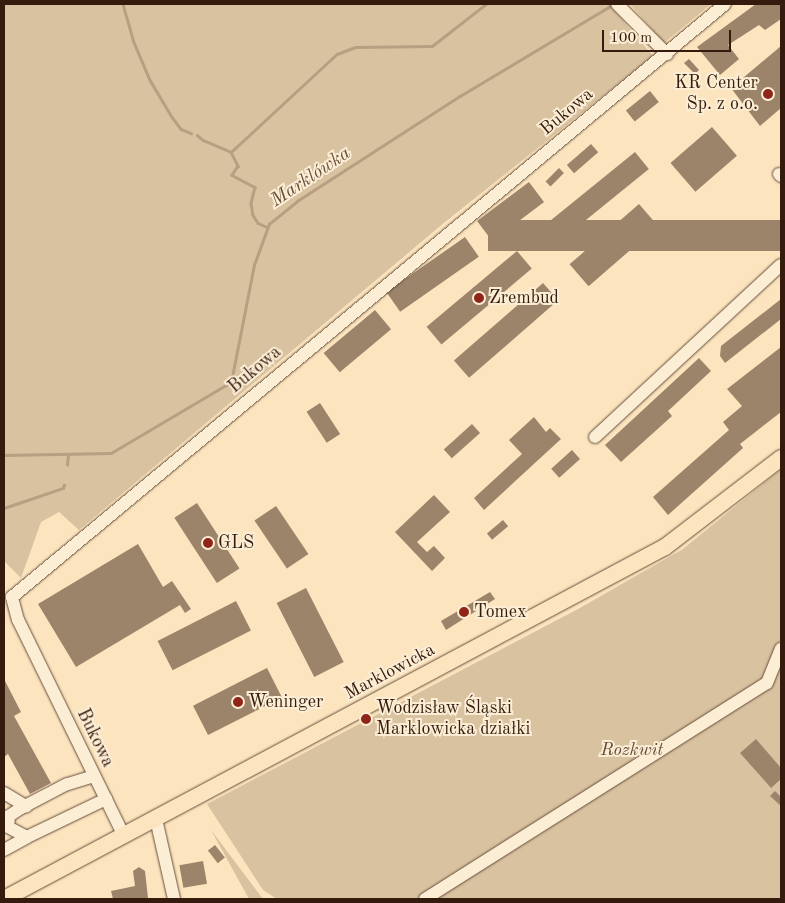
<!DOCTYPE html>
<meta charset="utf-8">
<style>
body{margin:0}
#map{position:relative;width:785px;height:903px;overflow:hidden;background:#fbe4be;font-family:"Old Standard TT",serif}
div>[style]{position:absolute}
.green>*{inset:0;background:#d9c2a0}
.stream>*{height:2.5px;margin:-1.25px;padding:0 1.25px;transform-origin:1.25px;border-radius:1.25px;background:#b7a082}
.building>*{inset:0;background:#9b846a;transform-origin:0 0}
.roads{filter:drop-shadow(0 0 1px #664d3a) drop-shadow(0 0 1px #664d3a)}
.minor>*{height:12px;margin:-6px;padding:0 6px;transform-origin:6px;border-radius:6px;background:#fcedd5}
.major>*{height:16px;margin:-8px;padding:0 8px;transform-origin:8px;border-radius:8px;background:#fbe4be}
.dots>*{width:14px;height:14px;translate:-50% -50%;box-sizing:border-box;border:2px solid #fcedd5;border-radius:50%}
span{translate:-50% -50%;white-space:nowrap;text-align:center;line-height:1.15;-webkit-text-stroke:4px #fcedd5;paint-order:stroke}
.poi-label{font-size:18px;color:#341b0e}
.right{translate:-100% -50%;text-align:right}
.left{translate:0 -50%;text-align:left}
.street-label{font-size:18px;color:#341b0e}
.park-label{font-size:18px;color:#664d3a;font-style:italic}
.water-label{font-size:19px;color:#68503c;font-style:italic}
.frame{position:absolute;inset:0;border:5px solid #341b0e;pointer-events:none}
.scale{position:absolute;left:602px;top:30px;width:129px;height:22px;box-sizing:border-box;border:2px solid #341b0e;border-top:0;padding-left:6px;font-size:15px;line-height:18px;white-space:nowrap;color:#341b0e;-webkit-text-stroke:4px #fcedd5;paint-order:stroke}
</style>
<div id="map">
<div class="green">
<div style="clip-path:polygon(4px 4px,609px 4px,653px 56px,445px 222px,79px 530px,59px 512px,41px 522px,21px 578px,4px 561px)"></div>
<div style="clip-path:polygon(630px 4px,711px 4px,664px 43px)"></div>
<div style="clip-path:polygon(781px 469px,781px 899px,277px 899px,263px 890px,207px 804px,578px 609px,683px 549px)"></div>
<div style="clip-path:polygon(211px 830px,263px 899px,249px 899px)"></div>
</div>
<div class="stream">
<div style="left:123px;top:4px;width:37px;rotate:74deg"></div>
<div style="left:133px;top:40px;width:43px;rotate:67deg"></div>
<div style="left:150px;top:80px;width:43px;rotate:59.3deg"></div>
<div style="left:172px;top:117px;width:15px;rotate:53deg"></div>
<div style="left:181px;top:129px;width:11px;rotate:22deg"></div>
<div style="left:197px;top:135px;width:8px;rotate:40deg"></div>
<div style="left:203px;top:140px;width:30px;rotate:23deg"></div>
<div style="left:231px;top:152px;width:16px;rotate:63deg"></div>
<div style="left:238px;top:166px;width:11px;rotate:124deg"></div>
<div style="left:232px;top:175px;width:26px;rotate:28deg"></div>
<div style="left:255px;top:187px;width:16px;rotate:104deg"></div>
<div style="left:251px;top:203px;width:12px;rotate:81deg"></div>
<div style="left:253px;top:215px;width:9px;rotate:58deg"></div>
<div style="left:258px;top:223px;width:10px;rotate:24deg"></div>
<div style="left:231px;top:152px;width:144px;rotate:-42.8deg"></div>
<div style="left:337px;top:54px;width:19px;rotate:-21deg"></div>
<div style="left:355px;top:47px;width:77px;rotate:-0.7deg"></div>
<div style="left:432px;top:46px;width:68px;rotate:-37.9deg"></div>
<div style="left:4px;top:455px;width:107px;rotate:-1.1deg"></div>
<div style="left:111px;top:453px;width:134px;rotate:-30.6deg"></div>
<div style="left:226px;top:385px;width:10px;rotate:-53deg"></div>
<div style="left:232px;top:377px;width:114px;rotate:-78.9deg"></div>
<div style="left:254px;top:265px;width:44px;rotate:-69.9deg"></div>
<div style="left:269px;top:224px;width:36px;rotate:-39deg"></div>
<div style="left:297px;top:201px;width:194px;rotate:-32.8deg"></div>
<div style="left:460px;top:96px;width:179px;rotate:-30.9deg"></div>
<div style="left:67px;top:465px;width:10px;rotate:-84deg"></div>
<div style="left:4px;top:508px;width:62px;rotate:-18.7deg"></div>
<div style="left:63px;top:488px;width:3px;rotate:-72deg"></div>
</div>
<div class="building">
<div style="clip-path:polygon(756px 4px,781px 4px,781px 19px,765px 30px,759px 25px,728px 45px,739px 59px,720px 75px,697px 47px)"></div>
<div style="clip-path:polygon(781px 46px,781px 108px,760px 126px,731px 88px)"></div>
<div style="clip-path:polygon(689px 59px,699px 70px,695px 74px,684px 63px)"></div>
<div style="left:650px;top:91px;width:14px;height:31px;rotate:51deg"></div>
<div style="left:712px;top:127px;width:38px;height:55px;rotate:49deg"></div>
<div style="left:591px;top:144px;width:11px;height:32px;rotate:49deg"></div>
<div style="left:635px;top:152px;width:22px;height:119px;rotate:51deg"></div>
<div style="left:559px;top:168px;width:7px;height:19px;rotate:45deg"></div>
<div style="left:529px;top:182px;width:25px;height:65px;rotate:53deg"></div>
<div style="left:639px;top:204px;width:29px;height:92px;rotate:49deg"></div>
<div style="left:781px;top:220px;width:31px;height:293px;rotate:90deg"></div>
<div style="left:465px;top:237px;width:24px;height:96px;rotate:55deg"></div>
<div style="left:517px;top:251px;width:23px;height:118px;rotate:50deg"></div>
<div style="left:543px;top:283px;width:23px;height:118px;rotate:49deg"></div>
<div style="clip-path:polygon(781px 299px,781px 319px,725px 363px,720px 356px,721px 346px)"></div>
<div style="left:375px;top:310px;width:25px;height:67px;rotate:50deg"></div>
<div style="clip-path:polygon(781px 347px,781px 412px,740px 444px,743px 448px,668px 515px,653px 497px,729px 430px,723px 422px,742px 406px,727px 389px)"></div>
<div style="clip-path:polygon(699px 358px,711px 371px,668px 411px,672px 416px,621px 462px,605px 445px)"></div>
<div style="left:320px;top:403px;width:37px;height:16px;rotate:57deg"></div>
<div style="clip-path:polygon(534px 417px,546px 432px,550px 428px,561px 439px,484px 510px,474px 498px,522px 454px,509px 440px)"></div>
<div style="left:472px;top:424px;width:12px;height:38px;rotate:48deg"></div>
<div style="left:572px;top:450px;width:12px;height:28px;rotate:48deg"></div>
<div style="clip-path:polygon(434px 495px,450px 512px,417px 542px,427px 552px,434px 546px,445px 558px,432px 571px,395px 532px)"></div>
<div style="left:197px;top:503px;width:78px;height:27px;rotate:57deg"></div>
<div style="left:276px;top:506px;width:58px;height:26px;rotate:56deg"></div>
<div style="left:503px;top:520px;width:8px;height:21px;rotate:50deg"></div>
<div style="clip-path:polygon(138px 544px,163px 587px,172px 581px,191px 609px,185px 613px,180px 605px,76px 667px,38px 604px)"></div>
<div style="left:306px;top:588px;width:83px;height:33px;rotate:63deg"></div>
<div style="clip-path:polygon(490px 592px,495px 599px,446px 630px,441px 621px)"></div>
<div style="left:236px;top:601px;width:33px;height:88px;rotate:63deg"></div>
<div style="left:267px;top:668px;width:33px;height:83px;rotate:63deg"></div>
<div style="clip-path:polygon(4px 679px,21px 712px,14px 716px,51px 783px,30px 794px,8px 754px,4px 757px)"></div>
<div style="clip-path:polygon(756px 739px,781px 768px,781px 779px,771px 788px,740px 753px)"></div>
<div style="clip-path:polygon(775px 791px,781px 797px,781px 806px,770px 796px)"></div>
<div style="left:215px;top:845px;width:16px;height:9px;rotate:52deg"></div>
<div style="left:203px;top:861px;width:23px;height:24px;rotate:80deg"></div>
<div style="clip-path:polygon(139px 867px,145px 871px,148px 898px,113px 899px,111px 891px,135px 886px,133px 871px)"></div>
</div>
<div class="roads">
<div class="minor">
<div style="left:617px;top:4px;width:71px;rotate:45deg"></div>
<div style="left:779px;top:174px;width:3px;rotate:45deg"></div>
<div style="left:595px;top:437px;width:253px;rotate:-42.8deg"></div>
<div style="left:94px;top:776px;width:28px;rotate:163deg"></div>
<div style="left:67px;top:784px;width:52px;rotate:152.4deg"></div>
<div style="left:21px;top:808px;width:14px;rotate:146deg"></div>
<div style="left:9px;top:816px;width:11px;rotate:95deg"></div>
<div style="left:8px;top:827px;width:21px;rotate:28deg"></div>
<div style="left:27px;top:837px;width:88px;rotate:-25.7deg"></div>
<div style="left:4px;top:793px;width:26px;rotate:31deg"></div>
<div style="left:156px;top:819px;width:82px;rotate:77.3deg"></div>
<div style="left:124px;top:836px;width:241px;rotate:-116.1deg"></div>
<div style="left:18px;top:620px;width:24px;rotate:-105deg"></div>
<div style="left:12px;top:597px;width:927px;rotate:-39.75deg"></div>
<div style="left:4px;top:850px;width:26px;rotate:-29deg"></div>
<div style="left:425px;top:899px;width:404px;rotate:-32.3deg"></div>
<div style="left:767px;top:683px;width:37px;rotate:-68deg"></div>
</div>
<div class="major">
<div style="left:4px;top:899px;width:749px;rotate:-28.04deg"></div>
<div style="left:665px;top:547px;width:146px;rotate:-37.5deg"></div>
</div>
</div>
<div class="dots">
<div style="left:768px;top:94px;background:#8f2418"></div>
<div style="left:479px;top:298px;background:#8f2418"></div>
<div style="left:208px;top:543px;background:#8f2418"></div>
<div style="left:464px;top:612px;background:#8f2418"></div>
<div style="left:238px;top:702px;background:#8f2418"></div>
<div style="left:366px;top:719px;background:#8f2418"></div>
</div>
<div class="poi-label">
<span class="right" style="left:758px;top:94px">KR Center<br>Sp. z o.o.</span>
<span class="left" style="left:489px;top:298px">Zrembud</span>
<span class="left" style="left:218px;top:543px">GLS</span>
<span class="left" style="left:474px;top:612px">Tomex</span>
<span class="left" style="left:248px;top:702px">Weninger</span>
<span class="left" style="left:376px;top:719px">Wodzisław Śląski<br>Marklowicka działki</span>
</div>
<div class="street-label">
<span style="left:567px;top:112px;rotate:-40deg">Bukowa</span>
<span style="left:255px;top:370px;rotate:-40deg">Bukowa</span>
<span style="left:390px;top:672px;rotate:-28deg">Marklowicka</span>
<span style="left:95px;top:738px;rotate:64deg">Bukowa</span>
</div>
<div class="park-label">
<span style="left:632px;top:750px">Rozkwit</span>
</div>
<div class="water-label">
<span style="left:311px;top:178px;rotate:-34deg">Marklówka</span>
</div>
<div class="frame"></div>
<div class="scale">100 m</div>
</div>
